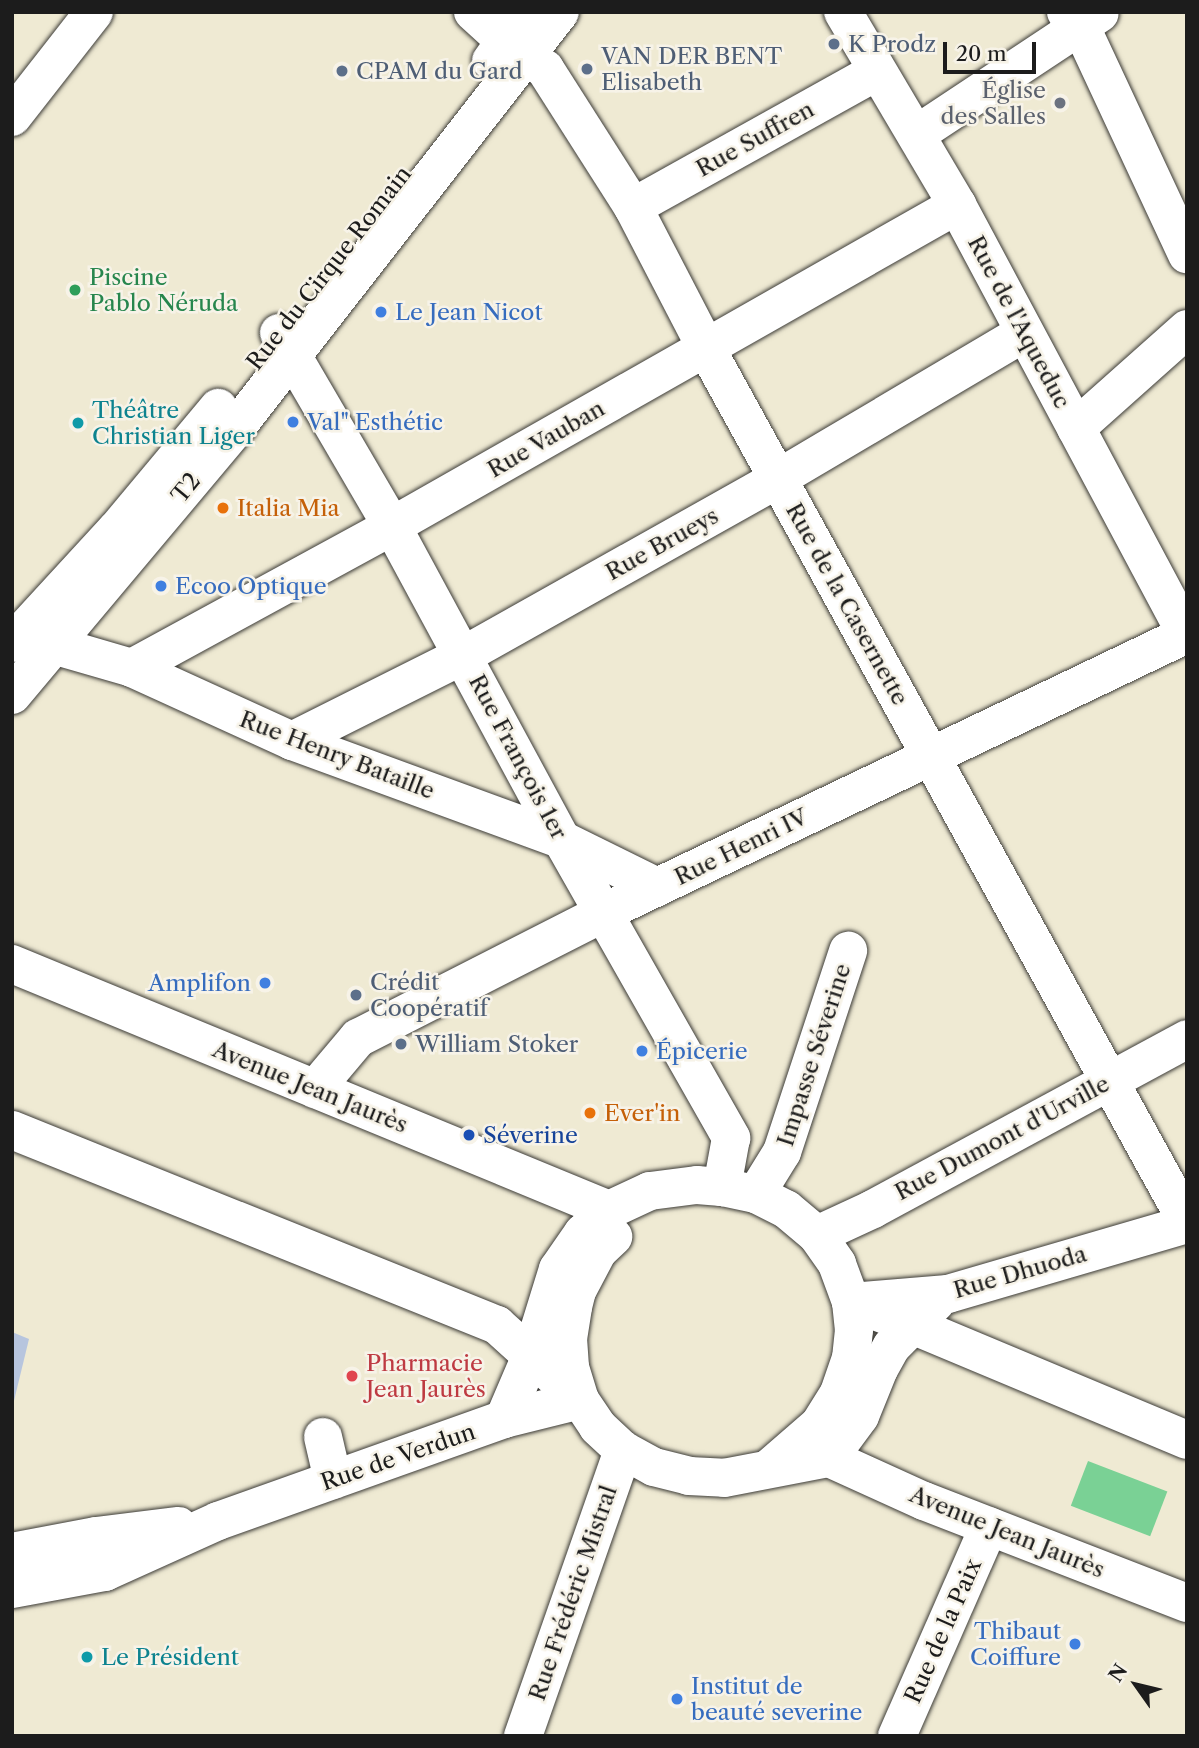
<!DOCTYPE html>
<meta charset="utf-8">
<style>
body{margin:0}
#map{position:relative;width:1199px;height:1748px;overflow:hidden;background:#efead3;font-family:"Libre Caslon Text",serif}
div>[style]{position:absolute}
.industrial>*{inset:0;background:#b7c5de}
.green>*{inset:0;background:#7ad195;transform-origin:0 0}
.roads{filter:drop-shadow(0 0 2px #3c3b37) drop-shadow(0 0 2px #3c3b37)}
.minor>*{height:38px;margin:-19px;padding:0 19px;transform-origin:19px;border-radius:19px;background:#fff}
.major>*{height:38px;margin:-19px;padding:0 19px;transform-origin:19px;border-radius:19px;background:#fff}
.dots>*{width:19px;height:19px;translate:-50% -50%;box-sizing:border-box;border:4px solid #f7f3e8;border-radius:50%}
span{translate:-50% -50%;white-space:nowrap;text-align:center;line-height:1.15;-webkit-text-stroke:5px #f7f3e8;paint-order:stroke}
.service-label{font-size:23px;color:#4e5e75}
.left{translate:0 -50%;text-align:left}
.worship-label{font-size:23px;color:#5b616d}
.right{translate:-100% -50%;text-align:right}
.street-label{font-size:23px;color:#1c1c1c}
.leisure-label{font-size:23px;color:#27864d}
.shop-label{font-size:23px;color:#366cbe}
.culture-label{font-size:23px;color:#0d838f}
.food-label{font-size:23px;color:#c56008}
.transit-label{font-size:23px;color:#164399}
.health-label{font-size:23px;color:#be3a42}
.frame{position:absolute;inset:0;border:14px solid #1c1c1c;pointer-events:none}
.north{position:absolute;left:1101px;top:1650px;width:70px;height:70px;-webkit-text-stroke:5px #f7f3e8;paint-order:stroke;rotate:304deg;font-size:19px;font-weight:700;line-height:28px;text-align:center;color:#1c1c1c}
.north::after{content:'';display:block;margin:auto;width:24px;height:32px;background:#1c1c1c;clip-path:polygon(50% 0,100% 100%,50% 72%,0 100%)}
.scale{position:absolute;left:943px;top:42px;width:93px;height:32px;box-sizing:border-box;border:4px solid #1c1c1c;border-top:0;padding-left:9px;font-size:21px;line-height:24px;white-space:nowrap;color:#1c1c1c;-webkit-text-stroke:5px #f7f3e8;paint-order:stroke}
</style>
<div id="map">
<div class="industrial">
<div style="clip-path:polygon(12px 1332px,29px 1339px,12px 1409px)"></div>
</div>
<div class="green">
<div style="left:1088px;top:1461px;width:85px;height:48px;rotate:21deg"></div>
</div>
<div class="roads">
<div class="minor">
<div style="left:473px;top:12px;width:43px;rotate:42.2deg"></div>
<div style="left:505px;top:41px;width:49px;rotate:35deg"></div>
<div style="left:545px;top:69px;width:164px;rotate:57.5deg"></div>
<div style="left:633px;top:207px;width:159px;rotate:62.6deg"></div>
<div style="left:706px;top:348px;width:998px;rotate:61.17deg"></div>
<div style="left:843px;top:12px;width:224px;rotate:59.4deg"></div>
<div style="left:957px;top:205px;width:489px;rotate:61.9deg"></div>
<div style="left:1066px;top:12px;width:21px;rotate:45deg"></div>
<div style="left:1081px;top:27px;width:251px;rotate:65deg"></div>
<div style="left:491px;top:61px;width:60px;rotate:-54.5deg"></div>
<div style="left:12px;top:117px;width:133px;rotate:-52deg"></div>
<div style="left:917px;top:134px;width:219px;rotate:-33.5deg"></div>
<div style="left:633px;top:207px;width:279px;rotate:-29.1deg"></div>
<div style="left:279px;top:333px;width:224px;rotate:59.7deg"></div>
<div style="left:392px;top:526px;width:357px;rotate:61.6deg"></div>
<div style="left:562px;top:840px;width:343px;rotate:60.4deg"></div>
<div style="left:731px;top:1138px;width:50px;rotate:100.4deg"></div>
<div style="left:1076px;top:428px;width:149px;rotate:-41.7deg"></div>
<div style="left:12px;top:643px;width:155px;rotate:-47.4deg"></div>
<div style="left:117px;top:529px;width:158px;rotate:-50.1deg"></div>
<div style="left:32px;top:645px;width:21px"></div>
<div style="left:53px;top:645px;width:82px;rotate:16.2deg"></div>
<div style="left:132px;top:668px;width:176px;rotate:24.5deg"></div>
<div style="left:292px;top:741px;width:288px;rotate:20.1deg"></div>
<div style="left:562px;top:840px;width:106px;rotate:26.3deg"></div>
<div style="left:132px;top:668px;width:296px;rotate:-28.6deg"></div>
<div style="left:392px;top:526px;width:650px;rotate:-29.6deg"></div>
<div style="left:12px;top:695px;width:354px;rotate:-50deg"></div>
<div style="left:239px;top:424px;width:522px;rotate:-52.08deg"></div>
<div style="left:292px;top:741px;width:192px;rotate:-26.6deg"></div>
<div style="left:464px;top:655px;width:359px;rotate:-29.3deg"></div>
<div style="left:777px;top:479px;width:287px;rotate:-30.6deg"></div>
<div style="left:315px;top:1089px;width:67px;rotate:-49.9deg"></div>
<div style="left:358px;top:1038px;width:277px;rotate:-27deg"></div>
<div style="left:605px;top:912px;width:645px;rotate:-25.53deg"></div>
<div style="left:756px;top:1194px;width:49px;rotate:-58.2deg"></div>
<div style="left:782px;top:1152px;width:212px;rotate:-71.8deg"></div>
<div style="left:817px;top:1235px;width:62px;rotate:-24.9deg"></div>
<div style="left:873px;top:1209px;width:357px;rotate:-28.4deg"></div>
<div style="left:851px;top:1302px;width:97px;rotate:-4.7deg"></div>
<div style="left:948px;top:1294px;width:249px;rotate:-16.3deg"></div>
<div style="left:323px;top:1437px;width:44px;rotate:76.9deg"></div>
<div style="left:829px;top:1458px;width:52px;rotate:-53.6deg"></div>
<div style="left:860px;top:1416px;width:51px;rotate:-68deg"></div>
<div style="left:879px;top:1369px;width:26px;rotate:-61deg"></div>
<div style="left:892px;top:1346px;width:61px;rotate:-45deg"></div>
<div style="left:523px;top:1736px;width:303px;rotate:-70.7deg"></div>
<div style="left:897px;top:1736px;width:229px;rotate:-66.3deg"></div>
</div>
<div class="major">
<div style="left:12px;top:964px;width:646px;rotate:22.39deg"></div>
<div style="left:12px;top:1130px;width:523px;rotate:21.9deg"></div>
<div style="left:497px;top:1325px;width:112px;rotate:42.1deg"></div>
<div style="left:580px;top:1400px;width:32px;rotate:56deg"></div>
<div style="left:598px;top:1427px;width:34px;rotate:43deg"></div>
<div style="left:623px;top:1450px;width:35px;rotate:29deg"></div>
<div style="left:654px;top:1467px;width:36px;rotate:14deg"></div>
<div style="left:689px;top:1476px;width:35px;rotate:3deg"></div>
<div style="left:724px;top:1478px;width:107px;rotate:-10.8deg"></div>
<div style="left:829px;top:1458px;width:104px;rotate:24.4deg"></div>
<div style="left:924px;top:1501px;width:282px;rotate:21.2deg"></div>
<div style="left:851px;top:1302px;width:65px;rotate:20.7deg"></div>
<div style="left:912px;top:1325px;width:298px;rotate:22.7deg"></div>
<div style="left:580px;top:1400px;width:34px;rotate:-107deg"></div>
<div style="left:570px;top:1367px;width:28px;rotate:-94deg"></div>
<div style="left:568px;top:1339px;width:32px;rotate:-81deg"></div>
<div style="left:573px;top:1307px;width:16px;rotate:-76deg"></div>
<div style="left:577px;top:1291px;width:45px;rotate:-62.3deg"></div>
<div style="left:598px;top:1251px;width:21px;rotate:-43deg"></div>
<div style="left:504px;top:1419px;width:69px;rotate:-66.8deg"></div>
<div style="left:531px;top:1356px;width:91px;rotate:-72.8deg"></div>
<div style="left:558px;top:1269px;width:44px;rotate:-55.2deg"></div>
<div style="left:583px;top:1233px;width:35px;rotate:-41deg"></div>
<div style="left:609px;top:1210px;width:45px;rotate:-24.9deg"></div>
<div style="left:650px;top:1191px;width:47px;rotate:-7.3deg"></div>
<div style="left:697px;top:1185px;width:25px;rotate:5deg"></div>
<div style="left:722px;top:1187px;width:35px;rotate:12deg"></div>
<div style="left:756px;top:1194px;width:34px;rotate:27deg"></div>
<div style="left:786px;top:1209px;width:40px;rotate:40deg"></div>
<div style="left:817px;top:1235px;width:35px;rotate:55deg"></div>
<div style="left:837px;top:1264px;width:40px;rotate:69.8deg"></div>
<div style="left:851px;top:1302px;width:28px;rotate:84deg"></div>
<div style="left:854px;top:1330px;width:28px;rotate:96deg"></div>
<div style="left:851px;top:1358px;width:37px;rotate:109deg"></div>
<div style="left:839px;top:1393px;width:38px;rotate:122deg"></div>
<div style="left:819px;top:1425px;width:67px;rotate:139.2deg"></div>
<div style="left:12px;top:1552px;width:86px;rotate:-10.8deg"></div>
<div style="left:96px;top:1536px;width:83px;rotate:-7deg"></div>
<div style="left:12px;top:1589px;width:95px;rotate:-10.4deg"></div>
<div style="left:105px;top:1572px;width:124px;rotate:-24.3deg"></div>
<div style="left:218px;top:1521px;width:304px;rotate:-19.6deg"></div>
<div style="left:504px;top:1419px;width:78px;rotate:-14deg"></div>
</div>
</div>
<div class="dots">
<div style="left:834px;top:44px;background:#5c6f8a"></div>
<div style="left:587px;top:69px;background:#5c6f8a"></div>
<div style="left:342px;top:71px;background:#5c6f8a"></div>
<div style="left:1060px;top:103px;background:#6b7280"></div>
<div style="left:75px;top:290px;background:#2e9e5b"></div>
<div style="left:381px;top:312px;background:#3f7fe0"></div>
<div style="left:293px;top:422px;background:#3f7fe0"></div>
<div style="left:78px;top:423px;background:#0f9aa8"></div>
<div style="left:223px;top:508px;background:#e8710a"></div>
<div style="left:161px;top:586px;background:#3f7fe0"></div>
<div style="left:265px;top:983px;background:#3f7fe0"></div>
<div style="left:356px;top:995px;background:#5c6f8a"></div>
<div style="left:401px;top:1044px;background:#5c6f8a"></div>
<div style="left:642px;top:1051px;background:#3f7fe0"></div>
<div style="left:590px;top:1113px;background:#e8710a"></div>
<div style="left:469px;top:1135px;background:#1a4fb4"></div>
<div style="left:352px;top:1376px;background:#e0444e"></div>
<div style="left:1075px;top:1644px;background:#3f7fe0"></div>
<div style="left:87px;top:1657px;background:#0f9aa8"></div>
<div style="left:677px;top:1699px;background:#3f7fe0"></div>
</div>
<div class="service-label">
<span class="left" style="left:848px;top:44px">K Prodz</span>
<span class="left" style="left:601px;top:69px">VAN DER BENT<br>Elisabeth</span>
<span class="left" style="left:356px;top:71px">CPAM du Gard</span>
<span class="left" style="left:370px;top:995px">Crédit<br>Coopératif</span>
<span class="left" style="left:415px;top:1044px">William Stoker</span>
</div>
<div class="worship-label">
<span class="right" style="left:1046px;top:103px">Église<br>des Salles</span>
</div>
<div class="street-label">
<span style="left:755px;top:139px;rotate:-29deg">Rue Suffren</span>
<span style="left:329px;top:268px;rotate:-52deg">Rue du Cirque Romain</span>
<span style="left:1019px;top:322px;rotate:62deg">Rue de l'Aqueduc</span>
<span style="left:546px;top:439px;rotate:-30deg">Rue Vauban</span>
<span style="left:186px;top:488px;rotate:-51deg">T2</span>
<span style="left:662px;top:544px;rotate:-29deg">Rue Brueys</span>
<span style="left:847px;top:604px;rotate:61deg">Rue de la Casernette</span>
<span style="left:337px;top:755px;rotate:21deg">Rue Henry Bataille</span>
<span style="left:518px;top:757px;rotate:62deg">Rue François 1er</span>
<span style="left:741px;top:847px;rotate:-26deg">Rue Henri IV</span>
<span style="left:814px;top:1055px;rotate:-72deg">Impasse Séverine</span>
<span style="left:310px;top:1087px;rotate:22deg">Avenue Jean Jaurès</span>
<span style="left:1002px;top:1138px;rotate:-28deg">Rue Dumont d'Urville</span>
<span style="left:1020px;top:1272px;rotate:-16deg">Rue Dhuoda</span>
<span style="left:398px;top:1457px;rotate:-19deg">Rue de Verdun</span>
<span style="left:1007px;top:1532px;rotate:22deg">Avenue Jean Jaurès</span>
<span style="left:573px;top:1593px;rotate:-71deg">Rue Frédéric Mistral</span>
<span style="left:943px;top:1631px;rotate:-66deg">Rue de la Paix</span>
</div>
<div class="leisure-label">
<span class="left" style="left:89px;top:290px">Piscine<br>Pablo Néruda</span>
</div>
<div class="shop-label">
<span class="left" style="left:395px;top:312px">Le Jean Nicot</span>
<span class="left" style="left:307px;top:422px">Val" Esthétic</span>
<span class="left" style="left:175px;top:586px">Ecoo Optique</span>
<span class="right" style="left:251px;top:983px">Amplifon</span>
<span class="left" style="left:656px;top:1051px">Épicerie</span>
<span class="right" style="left:1061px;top:1644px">Thibaut<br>Coiffure</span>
<span class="left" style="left:691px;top:1699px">Institut de<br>beauté severine</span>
</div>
<div class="culture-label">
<span class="left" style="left:92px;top:423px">Théâtre<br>Christian Liger</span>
<span class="left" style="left:101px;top:1657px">Le Président</span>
</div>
<div class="food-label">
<span class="left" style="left:237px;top:508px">Italia Mia</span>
<span class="left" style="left:604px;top:1113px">Ever'in</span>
</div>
<div class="transit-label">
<span class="left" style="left:483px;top:1135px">Séverine</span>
</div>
<div class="health-label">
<span class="left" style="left:366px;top:1376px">Pharmacie<br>Jean Jaurès</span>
</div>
<div class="frame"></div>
<div class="north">N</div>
<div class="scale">20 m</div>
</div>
